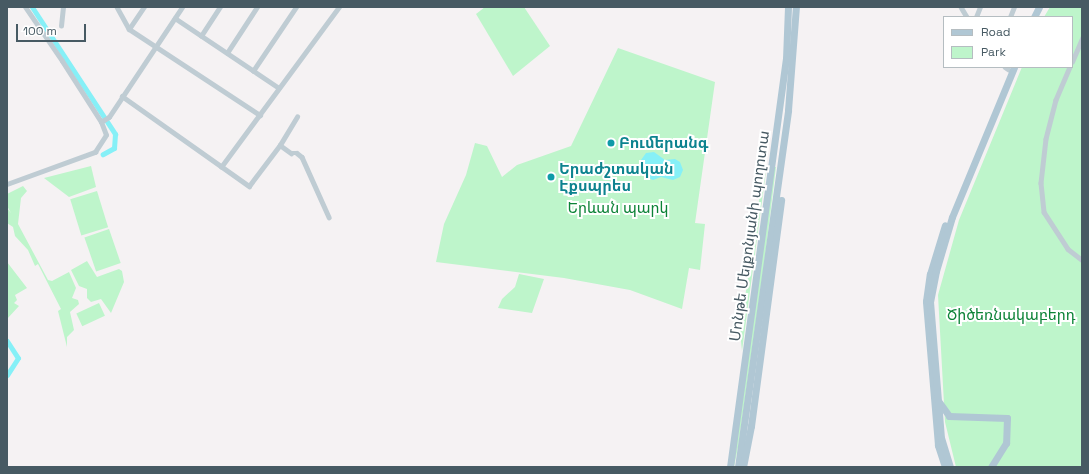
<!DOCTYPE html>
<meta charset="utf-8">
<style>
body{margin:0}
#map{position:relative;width:1089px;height:474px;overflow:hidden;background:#f5f2f3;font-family:"Space Grotesk","Noto Sans Armenian",sans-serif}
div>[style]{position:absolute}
.green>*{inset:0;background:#bef5cb;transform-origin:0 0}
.water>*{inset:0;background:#86f0f7}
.canal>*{height:5px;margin:-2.5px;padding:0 2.5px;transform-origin:2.5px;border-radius:2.5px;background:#86f0f7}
.street>*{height:4.5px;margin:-2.25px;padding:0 2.25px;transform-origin:2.25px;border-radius:2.25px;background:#bfccd3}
.primary>*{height:7px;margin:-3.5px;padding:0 3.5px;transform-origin:3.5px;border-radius:3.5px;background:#b0c7d4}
.dots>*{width:11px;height:11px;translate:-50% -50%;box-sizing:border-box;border:2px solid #fff;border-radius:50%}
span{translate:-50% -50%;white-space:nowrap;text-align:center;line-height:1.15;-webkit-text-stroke:4px #fff;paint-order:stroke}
.culture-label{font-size:15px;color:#0d838f;font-weight:700}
.left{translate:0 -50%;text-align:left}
.park-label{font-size:15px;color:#0c8337}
.street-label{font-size:15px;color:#475a63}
.frame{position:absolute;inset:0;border:8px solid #475a63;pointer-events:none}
.legend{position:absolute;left:943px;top:16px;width:130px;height:52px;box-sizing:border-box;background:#fff;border:1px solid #b5bdc1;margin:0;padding:5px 7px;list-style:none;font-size:12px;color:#475a63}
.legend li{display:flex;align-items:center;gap:8px;height:20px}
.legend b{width:20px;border:1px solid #b5bdc1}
.scale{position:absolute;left:16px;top:24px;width:70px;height:18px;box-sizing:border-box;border:2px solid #475a63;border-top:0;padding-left:5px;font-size:12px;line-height:14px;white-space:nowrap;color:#475a63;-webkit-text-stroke:3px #fff;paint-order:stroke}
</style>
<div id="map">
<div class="green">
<div style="clip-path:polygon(485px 7px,524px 7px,550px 46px,513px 76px,476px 14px)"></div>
<div style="clip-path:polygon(1050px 7px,1082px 7px,1082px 467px,956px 467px,945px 422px,938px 295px,959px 220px,1022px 67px,1072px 67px,1072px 17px,1044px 17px)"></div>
<div style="clip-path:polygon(618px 48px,715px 82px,695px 223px,705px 224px,700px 270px,689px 268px,682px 309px,630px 290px,564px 278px,436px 262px,444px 224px,466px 175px,475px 143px,487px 146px,502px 177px,517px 165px,571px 146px)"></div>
<div style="clip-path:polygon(91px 166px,96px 187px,69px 197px,44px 178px)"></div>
<div style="clip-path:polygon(773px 167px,776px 167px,764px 265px,738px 447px,734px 467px,731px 467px)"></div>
<div style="clip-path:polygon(766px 171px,742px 351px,740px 332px,760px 194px)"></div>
<div style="clip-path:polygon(23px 186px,27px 191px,21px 198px,18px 224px,48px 280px,52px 281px,69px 272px,76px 288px,72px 298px,78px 300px,79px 304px,70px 312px,74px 330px,67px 337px,67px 347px,58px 311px,61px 309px,38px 264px,35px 266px,28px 250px,15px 236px,13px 227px,7px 223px,7px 208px,11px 213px,7px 206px,7px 194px)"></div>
<div style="left:97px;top:191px;width:38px;height:28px;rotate:73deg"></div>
<div style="left:109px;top:229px;width:36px;height:26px;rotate:71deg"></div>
<div style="clip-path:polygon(87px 261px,97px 277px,119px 269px,122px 271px,124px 282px,111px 313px,101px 299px,91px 302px,87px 298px,87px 289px,79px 286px,71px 270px)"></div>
<div style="clip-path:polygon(7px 262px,27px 288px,15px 295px,17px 300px,14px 303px,19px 306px,7px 319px)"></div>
<div style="clip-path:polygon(519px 274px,544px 279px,532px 313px,498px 308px,502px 299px,515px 287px)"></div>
<div style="left:99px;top:303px;width:14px;height:25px;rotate:65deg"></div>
</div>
<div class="water">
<div style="clip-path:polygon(654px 152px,665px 160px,675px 159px,680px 162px,683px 170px,680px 177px,673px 180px,661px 177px,653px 180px,644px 176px,639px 169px,641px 160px,646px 153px)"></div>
</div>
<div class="canal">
<div style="left:32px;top:7px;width:152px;rotate:56.8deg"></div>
<div style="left:115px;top:134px;width:14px;rotate:94deg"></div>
<div style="left:114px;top:148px;width:13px;rotate:151deg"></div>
<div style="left:7px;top:341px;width:20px;rotate:57deg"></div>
<div style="left:18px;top:358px;width:20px;rotate:123deg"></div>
</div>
<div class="street">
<div style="left:117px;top:7px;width:25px;rotate:61deg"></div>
<div style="left:129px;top:29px;width:157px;rotate:33.3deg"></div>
<div style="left:961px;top:7px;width:12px;rotate:59deg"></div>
<div style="left:976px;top:17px;width:11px;rotate:-68deg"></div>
<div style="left:1010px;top:17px;width:11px;rotate:-68deg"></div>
<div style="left:175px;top:18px;width:125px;rotate:33.9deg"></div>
<div style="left:61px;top:26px;width:19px;rotate:-84deg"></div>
<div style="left:129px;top:29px;width:27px;rotate:-56deg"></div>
<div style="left:201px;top:36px;width:35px;rotate:-57deg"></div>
<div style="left:227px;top:53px;width:55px;rotate:-56.9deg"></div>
<div style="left:1072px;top:62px;width:26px;rotate:-67deg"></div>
<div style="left:1005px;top:67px;width:4px;rotate:34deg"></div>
<div style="left:1070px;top:67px;width:36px;rotate:113deg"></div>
<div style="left:1056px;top:100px;width:40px;rotate:104.4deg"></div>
<div style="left:1046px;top:139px;width:44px;rotate:96.5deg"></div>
<div style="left:1041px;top:183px;width:29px;rotate:84deg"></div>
<div style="left:1044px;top:212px;width:44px;rotate:57deg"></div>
<div style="left:1068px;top:249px;width:18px;rotate:38deg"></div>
<div style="left:253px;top:71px;width:77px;rotate:-56.1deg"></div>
<div style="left:122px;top:96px;width:156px;rotate:35.3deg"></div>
<div style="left:249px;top:186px;width:51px;rotate:-52.9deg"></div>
<div style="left:280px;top:145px;width:14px;rotate:36deg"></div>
<div style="left:291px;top:153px;width:6px"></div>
<div style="left:297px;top:153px;width:6px;rotate:39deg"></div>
<div style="left:302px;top:157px;width:66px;rotate:65.8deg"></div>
<div style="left:101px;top:122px;width:9px;rotate:-32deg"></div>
<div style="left:109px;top:117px;width:132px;rotate:-56.4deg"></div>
<div style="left:280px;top:145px;width:33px;rotate:-59deg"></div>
<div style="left:221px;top:167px;width:199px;rotate:-53.6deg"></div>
<div style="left:7px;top:184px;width:94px;rotate:-20deg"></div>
<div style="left:95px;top:152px;width:20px;rotate:-57deg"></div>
<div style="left:106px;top:135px;width:14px;rotate:-111deg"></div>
<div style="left:101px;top:122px;width:72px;rotate:-122.6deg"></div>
<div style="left:62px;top:61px;width:65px;rotate:-124.4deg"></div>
</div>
<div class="primary">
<div style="left:1034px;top:17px;width:11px;rotate:-63deg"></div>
<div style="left:939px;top:402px;width:17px;rotate:54deg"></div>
<div style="left:949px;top:416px;width:58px;rotate:2deg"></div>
<div style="left:1007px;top:418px;width:25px;rotate:92deg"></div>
<div style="left:1006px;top:443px;width:28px;rotate:122deg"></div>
<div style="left:730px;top:467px;width:412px;rotate:-82.2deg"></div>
<div style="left:786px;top:59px;width:52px;rotate:-87.8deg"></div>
<div style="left:738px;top:467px;width:360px;rotate:-82deg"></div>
<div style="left:788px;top:110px;width:103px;rotate:-85.6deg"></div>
<div style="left:743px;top:467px;width:42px;rotate:-79deg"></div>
<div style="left:751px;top:426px;width:228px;rotate:-82.4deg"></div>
<div style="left:945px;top:467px;width:23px;rotate:-108deg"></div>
<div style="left:938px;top:445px;width:144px;rotate:-94.8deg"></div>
<div style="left:926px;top:301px;width:27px;rotate:-82deg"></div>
<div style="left:930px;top:274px;width:51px;rotate:-73deg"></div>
<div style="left:950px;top:467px;width:30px;rotate:-107deg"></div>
<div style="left:941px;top:438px;width:136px;rotate:-94.6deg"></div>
<div style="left:930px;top:302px;width:32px;rotate:-79deg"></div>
<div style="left:936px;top:271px;width:56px;rotate:-73.5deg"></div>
<div style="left:952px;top:217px;width:162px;rotate:-67.5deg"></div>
</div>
<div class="dots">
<div style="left:611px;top:143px;background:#0f9aa8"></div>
<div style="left:551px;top:177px;background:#0f9aa8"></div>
</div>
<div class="culture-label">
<span class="left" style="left:619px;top:143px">Բումերանգ</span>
<span class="left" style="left:559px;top:177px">Երաժշտական<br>Էքսպրես</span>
</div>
<div class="park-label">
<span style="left:618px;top:208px">Երևան պարկ</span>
<span style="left:1011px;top:315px">Ծիծեռնակաբերդ</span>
</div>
<div class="street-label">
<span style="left:749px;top:236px;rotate:-82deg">Մոնթե Մելքոնյանի պողոտա</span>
</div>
<div class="frame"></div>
<ul class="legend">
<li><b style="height:5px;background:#b0c7d4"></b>Road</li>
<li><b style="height:11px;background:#bef5cb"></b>Park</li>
</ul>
<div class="scale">100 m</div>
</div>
